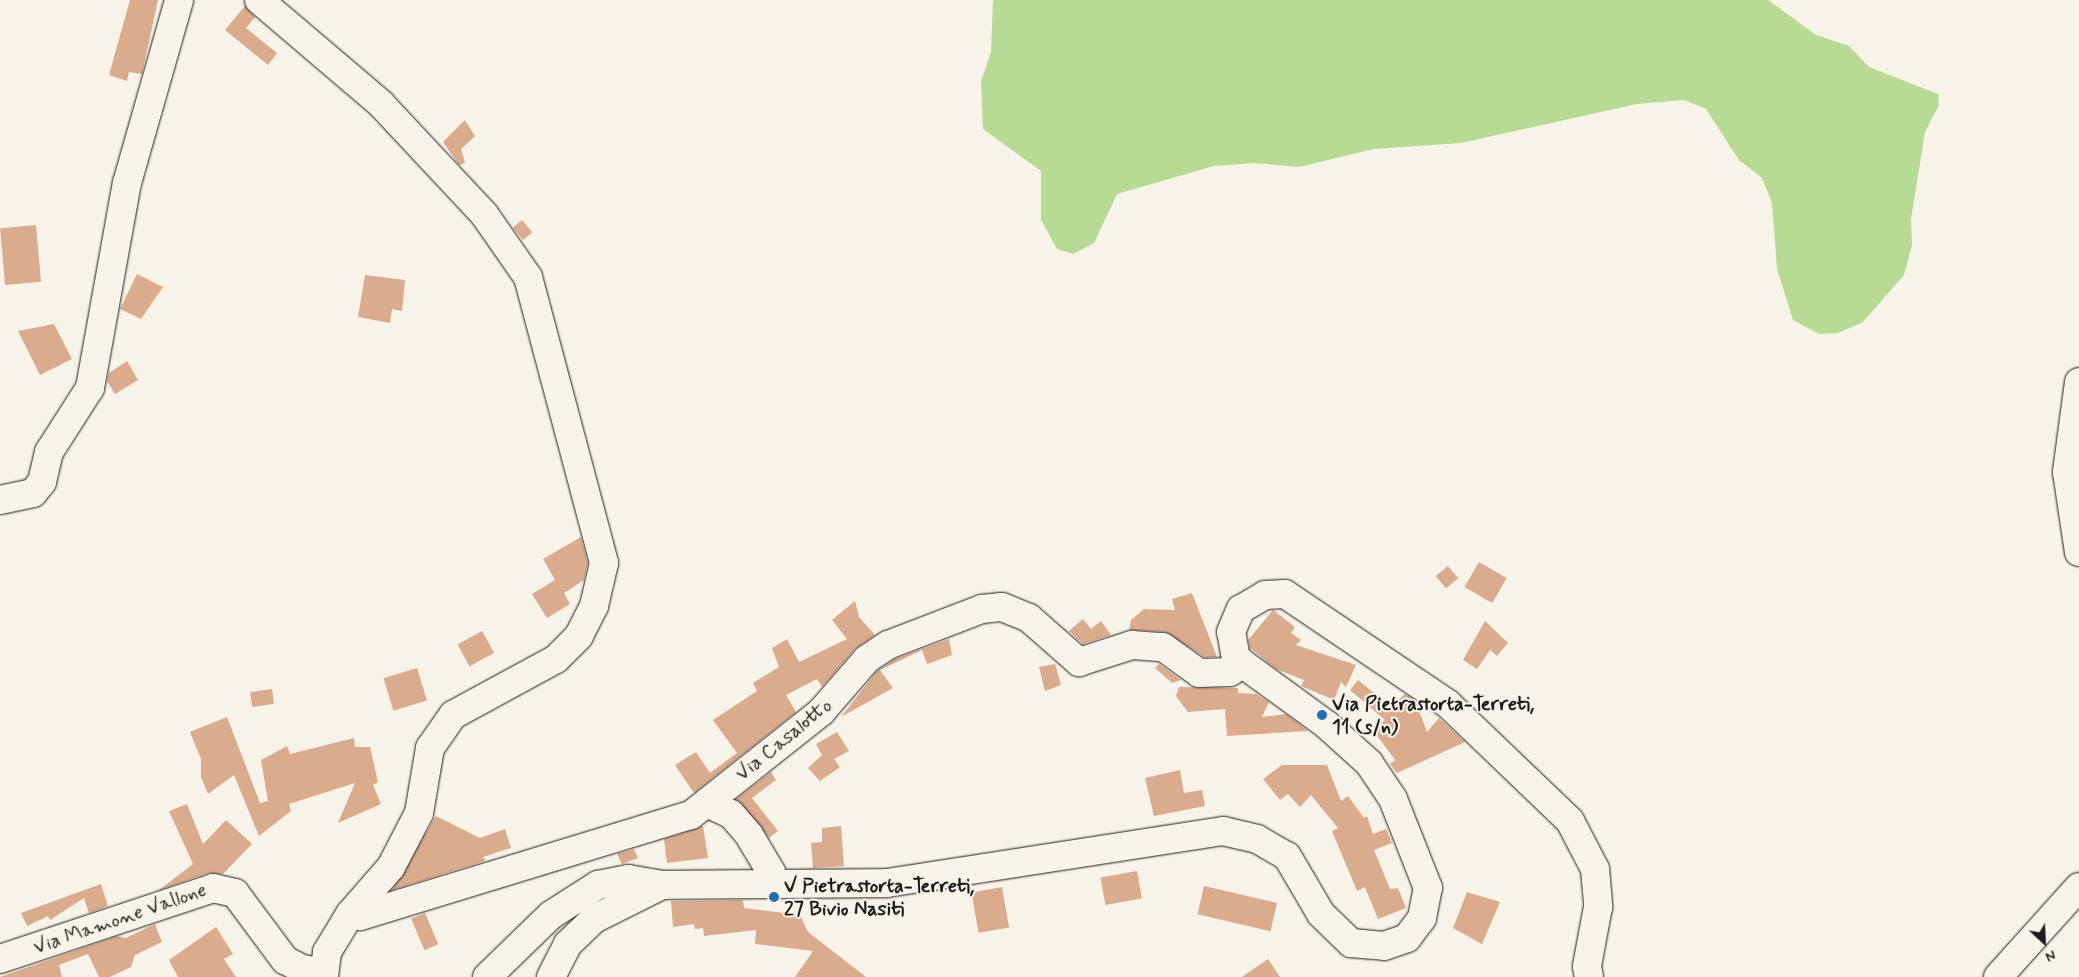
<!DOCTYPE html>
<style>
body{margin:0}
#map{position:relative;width:2079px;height:977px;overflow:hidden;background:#f7f3e8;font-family:Mynerve,sans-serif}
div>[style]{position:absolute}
.green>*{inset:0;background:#b7db95}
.building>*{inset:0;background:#dbab8d;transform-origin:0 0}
.roads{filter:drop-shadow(0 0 1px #1c1c1c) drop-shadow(0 0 1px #1c1c1c)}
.minor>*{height:28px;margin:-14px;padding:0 14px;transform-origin:14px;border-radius:14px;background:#f7f3e8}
.major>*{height:28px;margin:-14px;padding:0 14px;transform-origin:14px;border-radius:14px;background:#f7f3e8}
.dots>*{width:14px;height:14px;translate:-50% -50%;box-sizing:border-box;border:2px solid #f7f3e8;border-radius:50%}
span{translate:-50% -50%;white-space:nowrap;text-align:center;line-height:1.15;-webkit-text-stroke:4px #f7f3e8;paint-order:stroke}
.poi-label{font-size:20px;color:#1c1c1c;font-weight:700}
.left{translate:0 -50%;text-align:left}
.street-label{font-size:20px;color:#1c1c1c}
.north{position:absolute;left:2019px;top:917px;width:50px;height:50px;-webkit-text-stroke:4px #f7f3e8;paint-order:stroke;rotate:155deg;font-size:14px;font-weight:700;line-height:20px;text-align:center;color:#1c1c1c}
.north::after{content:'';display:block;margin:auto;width:18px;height:22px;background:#1c1c1c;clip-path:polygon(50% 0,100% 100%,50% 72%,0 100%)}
</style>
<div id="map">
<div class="green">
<div style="clip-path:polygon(993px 0,1768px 0,1816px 35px,1849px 46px,1869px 67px,1938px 94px,1939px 105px,1925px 132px,1911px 219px,1912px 245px,1904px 275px,1863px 322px,1838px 333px,1819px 334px,1793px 320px,1777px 269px,1772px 203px,1762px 178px,1739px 160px,1706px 109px,1684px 100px,1637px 104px,1461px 143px,1374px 149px,1299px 167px,1254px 163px,1214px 166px,1117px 194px,1094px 243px,1073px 254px,1057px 249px,1041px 220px,1041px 171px,983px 129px,981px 82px,991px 52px)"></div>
</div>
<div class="building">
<div style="clip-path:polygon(130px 0,158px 0,142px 74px,129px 72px,127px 81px,109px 75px)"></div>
<div style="clip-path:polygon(245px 6px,255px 17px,246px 28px,277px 53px,268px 65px,225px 30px)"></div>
<div style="clip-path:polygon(465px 120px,475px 136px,461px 149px,465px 163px,459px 165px,443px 142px)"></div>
<div style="left:522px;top:220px;width:16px;height:12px;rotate:50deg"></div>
<div style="left:36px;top:225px;width:57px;height:36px;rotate:85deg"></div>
<div style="clip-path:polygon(137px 274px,163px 287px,141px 319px,120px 309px)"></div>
<div style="clip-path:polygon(365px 275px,405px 280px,402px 311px,392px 309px,390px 323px,358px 317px)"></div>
<div style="clip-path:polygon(54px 324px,72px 359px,40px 375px,18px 331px)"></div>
<div style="clip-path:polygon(127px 361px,138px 380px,115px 394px,107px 381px,109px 373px)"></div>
<div style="clip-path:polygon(581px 537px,588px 563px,584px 580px,564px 593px,570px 604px,547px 618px,532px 594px,555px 580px,543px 559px)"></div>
<div style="left:1479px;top:562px;width:32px;height:29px;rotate:30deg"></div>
<div style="left:1448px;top:566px;width:16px;height:16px;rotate:50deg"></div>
<div style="clip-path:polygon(1192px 593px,1217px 657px,1204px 657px,1165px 632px,1129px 630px,1131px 620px,1144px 609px,1175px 610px,1172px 599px)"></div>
<div style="clip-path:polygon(855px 601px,859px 617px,875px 635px,855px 649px,822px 687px,817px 679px,786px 695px,796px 712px,694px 793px,675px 765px,696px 752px,710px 773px,737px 753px,713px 720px,757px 691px,753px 683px,779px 667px,772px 648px,787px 639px,799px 662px,847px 639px,832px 620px)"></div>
<div style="clip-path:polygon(1273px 610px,1295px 627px,1291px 633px,1301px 640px,1296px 645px,1356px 665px,1346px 687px,1341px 682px,1334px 700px,1301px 686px,1304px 680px,1276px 669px,1250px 648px,1248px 640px)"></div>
<div style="clip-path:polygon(1083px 619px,1091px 629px,1101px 621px,1111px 635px,1083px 644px,1069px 631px)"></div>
<div style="clip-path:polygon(1485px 621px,1508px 643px,1497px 656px,1490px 650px,1477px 669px,1463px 660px)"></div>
<div style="left:482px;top:631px;width:25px;height:28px;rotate:61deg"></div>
<div style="clip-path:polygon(949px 639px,952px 655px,927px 664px,922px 650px,880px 670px,893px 688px,841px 717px,877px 671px,895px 659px)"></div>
<div style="clip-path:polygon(1055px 664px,1061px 685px,1045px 691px,1039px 667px)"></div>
<div style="clip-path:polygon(1159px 664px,1181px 680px,1172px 683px,1155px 668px)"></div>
<div style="left:417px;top:668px;width:34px;height:35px;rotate:73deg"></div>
<div style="clip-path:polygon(1358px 680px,1391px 707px,1405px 694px,1415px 700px,1427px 732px,1439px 718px,1465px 742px,1397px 773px,1390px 764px,1395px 760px,1373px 730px,1385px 720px,1350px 690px)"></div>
<div style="clip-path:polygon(1179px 687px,1238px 688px,1238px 693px,1256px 694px,1269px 702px,1262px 717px,1286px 714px,1308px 731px,1227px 736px,1225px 709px,1188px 712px,1176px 696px)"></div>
<div style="left:272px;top:689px;width:15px;height:22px;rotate:82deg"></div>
<div style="clip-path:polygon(227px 717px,260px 803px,268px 801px,261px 760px,287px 746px,290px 754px,354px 738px,355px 747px,370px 747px,378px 782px,373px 785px,381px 804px,338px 823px,355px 783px,289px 804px,291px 811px,259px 836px,234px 775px,208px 794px,201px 777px,201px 759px,190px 732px)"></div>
<div style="clip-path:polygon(837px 732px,849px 751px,834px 759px,840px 767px,820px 781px,808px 768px,822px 755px,816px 744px)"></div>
<div style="clip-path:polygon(1282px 765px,1327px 765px,1341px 801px,1348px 796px,1364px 818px,1367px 816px,1373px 834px,1386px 829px,1392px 843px,1374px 850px,1390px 889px,1398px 888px,1406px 908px,1378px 919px,1365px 887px,1357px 891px,1332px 831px,1338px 828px,1311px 795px,1300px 807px,1288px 794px,1280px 800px,1263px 779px)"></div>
<div style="clip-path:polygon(1180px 770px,1184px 793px,1202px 790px,1205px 806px,1154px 816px,1145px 778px)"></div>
<div style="clip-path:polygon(771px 772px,776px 780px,752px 798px,778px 831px,769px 838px,736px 799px)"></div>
<div style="clip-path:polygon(187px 804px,203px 844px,226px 820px,252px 844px,223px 874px,208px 873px,159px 890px,193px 864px,169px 811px)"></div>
<div style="clip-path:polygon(436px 816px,480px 838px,505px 829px,511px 848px,483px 857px,485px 861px,392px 890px)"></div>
<div style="clip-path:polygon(703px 826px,708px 858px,667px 863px,664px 839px)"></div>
<div style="clip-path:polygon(841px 826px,844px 866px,813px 868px,811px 843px,822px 842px,822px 828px)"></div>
<div style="clip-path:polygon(634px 849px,638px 858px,622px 864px,617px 854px)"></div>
<div style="left:1137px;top:871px;width:28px;height:37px;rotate:80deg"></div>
<div style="clip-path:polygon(101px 884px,108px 906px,89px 913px,84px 898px,50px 920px,48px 916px,27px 926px,21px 913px)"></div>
<div style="left:1204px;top:886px;width:75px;height:29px;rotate:13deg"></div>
<div style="left:1002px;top:887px;width:41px;height:31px;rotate:80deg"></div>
<div style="clip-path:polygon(1467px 892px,1500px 902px,1482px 944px,1453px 928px)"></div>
<div style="clip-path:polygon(743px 900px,744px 908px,800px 915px,808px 932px,866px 977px,795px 977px,813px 951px,755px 944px,756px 930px,704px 936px,703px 928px,695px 929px,694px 924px,673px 927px,671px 901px)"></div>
<div style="left:425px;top:913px;width:34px;height:15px;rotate:67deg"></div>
<div style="clip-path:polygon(155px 924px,162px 942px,135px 955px,131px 967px,110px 977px,99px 977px,88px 954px,59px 965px,62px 977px,0 977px,117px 936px,126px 938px)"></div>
<div style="clip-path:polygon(216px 927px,233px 954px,224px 959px,236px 977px,178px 977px,169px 960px)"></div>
<div style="clip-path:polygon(1268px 959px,1280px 977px,1242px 977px)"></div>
</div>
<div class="roads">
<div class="minor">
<div style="left:259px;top:0;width:160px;rotate:40.4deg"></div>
<div style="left:381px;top:104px;width:151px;rotate:46.9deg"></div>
<div style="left:484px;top:214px;width:77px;rotate:55.1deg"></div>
<div style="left:528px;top:277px;width:296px;rotate:75.1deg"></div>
<div style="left:604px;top:563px;width:44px;rotate:103.1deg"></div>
<div style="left:594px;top:606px;width:34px;rotate:117deg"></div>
<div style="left:579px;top:636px;width:33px;rotate:135deg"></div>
<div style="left:556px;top:659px;width:117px;rotate:151.5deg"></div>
<div style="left:453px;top:715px;width:40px;rotate:124.9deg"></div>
<div style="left:430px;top:748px;width:66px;rotate:99.6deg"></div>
<div style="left:419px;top:813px;width:61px;rotate:117.4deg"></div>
<div style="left:391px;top:867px;width:62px;rotate:131.1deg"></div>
<div style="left:350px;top:914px;width:44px;rotate:121.2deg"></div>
<div style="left:327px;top:952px;width:25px;rotate:97deg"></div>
<div style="left:0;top:500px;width:34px;rotate:-12deg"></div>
<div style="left:33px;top:493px;width:14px;rotate:-51deg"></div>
<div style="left:42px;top:482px;width:31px;rotate:-77deg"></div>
<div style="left:49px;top:452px;width:76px;rotate:-57.4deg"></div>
<div style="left:90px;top:388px;width:208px;rotate:-79.8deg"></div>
<div style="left:127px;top:183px;width:190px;rotate:-74.1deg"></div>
<div style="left:707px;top:803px;width:26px;rotate:25deg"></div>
<div style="left:731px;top:814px;width:28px;rotate:49deg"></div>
<div style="left:749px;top:835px;width:43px;rotate:59.3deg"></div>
<div style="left:771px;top:872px;width:12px;rotate:90deg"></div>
<div style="left:350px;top:914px;width:10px;rotate:11deg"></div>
<div style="left:360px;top:916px;width:346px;rotate:-17deg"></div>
<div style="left:691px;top:815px;width:166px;rotate:-38.4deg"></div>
<div style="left:821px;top:712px;width:70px;rotate:-49deg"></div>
<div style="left:867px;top:659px;width:25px;rotate:-34deg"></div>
<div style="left:888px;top:645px;width:101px;rotate:-21deg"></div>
<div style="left:982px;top:609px;width:20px;rotate:-6deg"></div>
<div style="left:1002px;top:607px;width:29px;rotate:22deg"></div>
<div style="left:1029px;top:618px;width:67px;rotate:41.3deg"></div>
<div style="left:1079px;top:662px;width:56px;rotate:-17.8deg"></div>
<div style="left:1132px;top:645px;width:31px;rotate:4deg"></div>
<div style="left:1163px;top:647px;width:44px;rotate:35.8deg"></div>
<div style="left:1199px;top:673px;width:31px;rotate:-2deg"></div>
<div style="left:1230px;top:672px;width:15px;rotate:-37deg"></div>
<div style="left:0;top:959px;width:225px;rotate:-18.4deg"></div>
<div style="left:213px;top:888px;width:23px;rotate:13deg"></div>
<div style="left:235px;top:893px;width:84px;rotate:53.3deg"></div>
<div style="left:285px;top:960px;width:19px;rotate:28deg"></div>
<div style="left:302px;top:969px;width:21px;rotate:8deg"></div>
<div style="left:487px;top:977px;width:89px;rotate:-44.1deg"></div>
<div style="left:551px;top:915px;width:56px;rotate:-32.6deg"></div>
<div style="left:598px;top:885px;width:31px;rotate:-11deg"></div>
<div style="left:628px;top:879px;width:35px;rotate:10deg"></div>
</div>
<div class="major">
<div style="left:2079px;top:382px;width:91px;rotate:97.6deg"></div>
<div style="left:2067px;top:472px;width:81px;rotate:81.5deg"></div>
<div style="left:551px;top:977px;width:37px;rotate:-63deg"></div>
<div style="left:568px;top:944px;width:36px;rotate:-44deg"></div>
<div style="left:594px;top:919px;width:76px;rotate:-26.6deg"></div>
<div style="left:662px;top:885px;width:225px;rotate:-0.5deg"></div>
<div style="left:887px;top:883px;width:340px;rotate:-8.8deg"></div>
<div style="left:1223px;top:831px;width:35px;rotate:13deg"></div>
<div style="left:1257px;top:839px;width:34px;rotate:30deg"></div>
<div style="left:1287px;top:856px;width:67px;rotate:59.6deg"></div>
<div style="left:1321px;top:914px;width:42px;rotate:44deg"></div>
<div style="left:1351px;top:943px;width:33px;rotate:5deg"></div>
<div style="left:1384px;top:946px;width:24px;rotate:-19deg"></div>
<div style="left:1407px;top:938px;width:25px;rotate:-53deg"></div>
<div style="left:1422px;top:918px;width:31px;rotate:-79deg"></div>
<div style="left:1428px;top:888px;width:96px;rotate:-111.5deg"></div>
<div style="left:1393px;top:799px;width:43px;rotate:-123.7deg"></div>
<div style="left:1369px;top:763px;width:57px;rotate:-137.9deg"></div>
<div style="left:1327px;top:725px;width:112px;rotate:-144deg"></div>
<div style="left:1236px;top:659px;width:27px;rotate:-100deg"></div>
<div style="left:1231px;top:632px;width:25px;rotate:-67deg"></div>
<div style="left:1241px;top:609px;width:28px;rotate:-30deg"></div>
<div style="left:1265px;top:595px;width:20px;rotate:-3deg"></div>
<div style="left:1285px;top:594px;width:197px;rotate:34deg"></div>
<div style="left:1448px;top:704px;width:169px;rotate:43.8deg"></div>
<div style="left:1570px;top:821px;width:54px;rotate:62.5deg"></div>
<div style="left:1595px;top:869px;width:38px;rotate:85deg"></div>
<div style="left:1598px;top:907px;width:60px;rotate:100.6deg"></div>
<div style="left:1587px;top:966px;width:11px;rotate:80deg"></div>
<div style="left:1998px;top:977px;width:121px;rotate:-48deg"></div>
</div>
</div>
<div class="dots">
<div style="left:1322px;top:715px;background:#1f6fb2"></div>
<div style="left:774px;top:897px;background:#1f6fb2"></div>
</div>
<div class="poi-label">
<span class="left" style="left:1332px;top:716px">Via Pietrastorta-Terreti,<br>11 (s/n)</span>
<span class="left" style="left:784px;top:898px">V Pietrastorta-Terreti,<br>27 Bivio Nasiti</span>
</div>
<div class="street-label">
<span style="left:784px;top:740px;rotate:-39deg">Via Casalotto</span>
<span style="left:120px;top:919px;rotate:-19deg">Via Mamone Vallone</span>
</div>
<div class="north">N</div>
</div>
